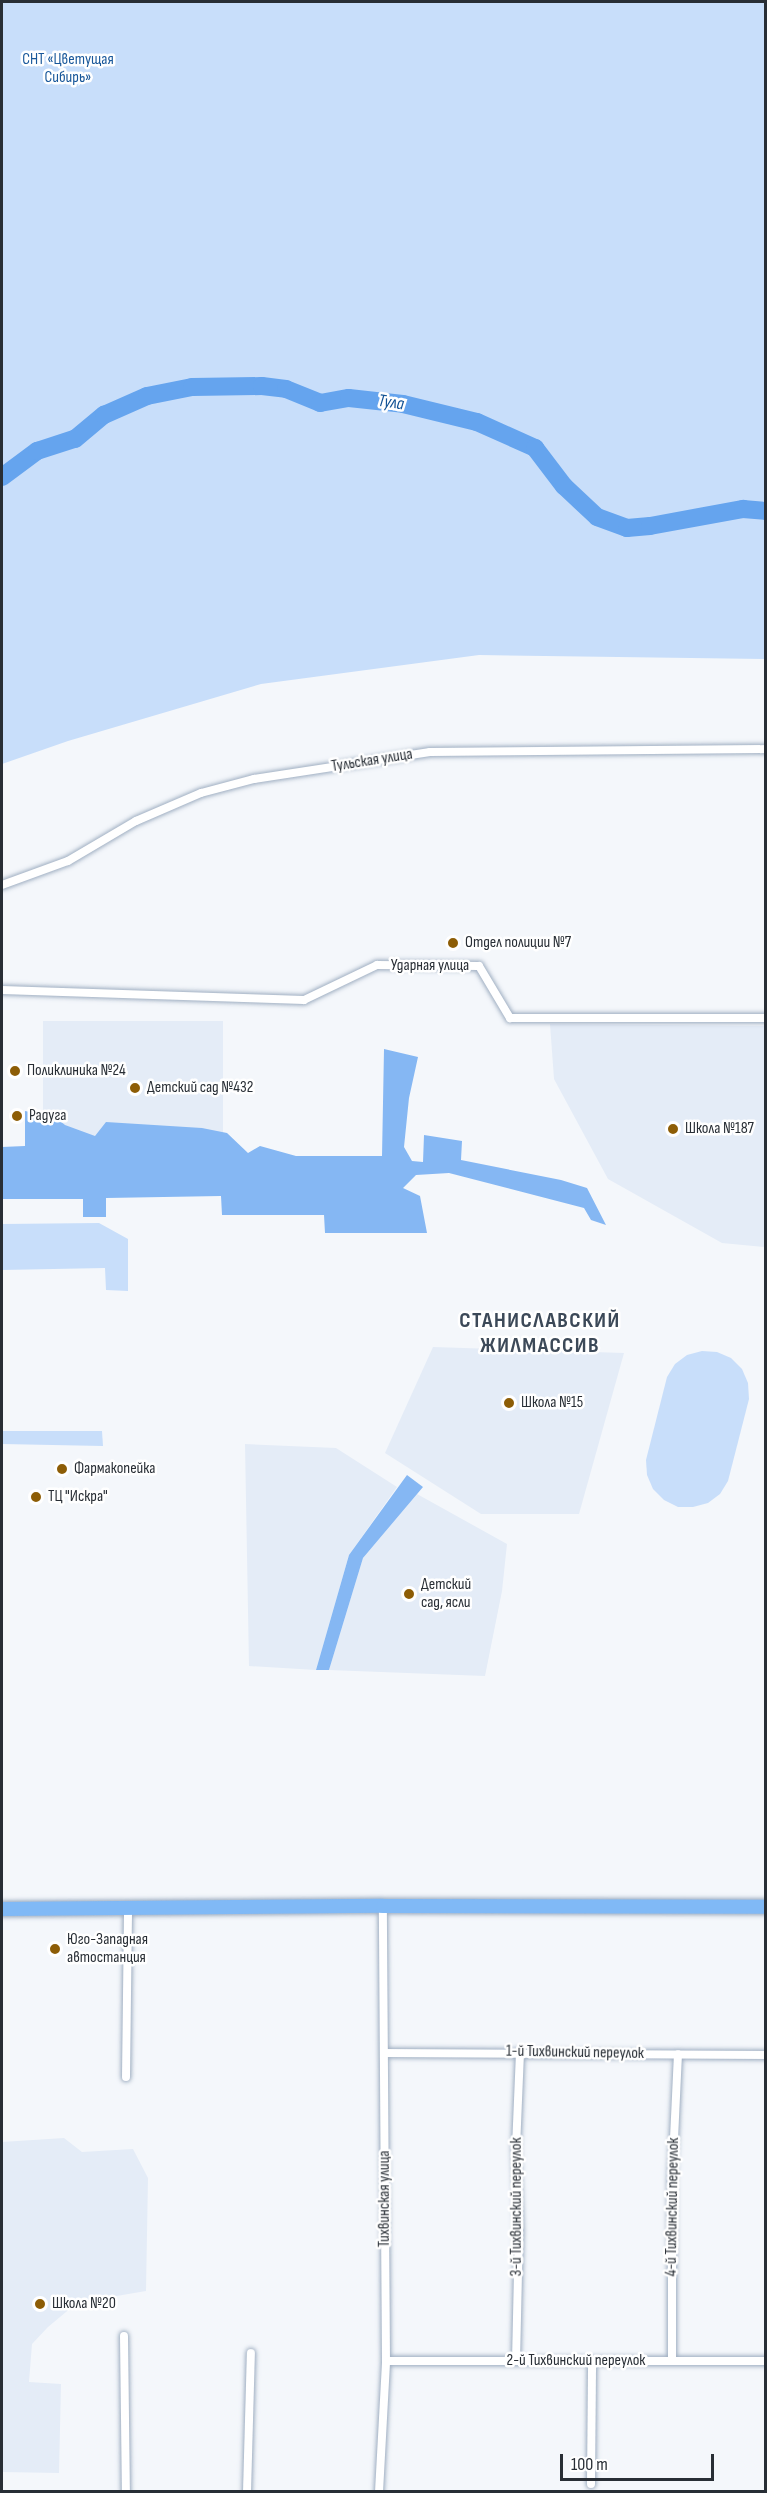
<!DOCTYPE html>
<meta charset="utf-8">
<style>
body{margin:0}
#map{position:relative;width:767px;height:2493px;overflow:hidden;background:#f4f7fb;font-family:"Sofia Sans Condensed",sans-serif}
div>[style]{position:absolute}
.built>*{inset:0;background:#e4ecf7;transform-origin:0 0}
.green>*{inset:0;background:#c8defa}
.forest>*{inset:0;background:#85b7f3}
.river>*{height:18px;margin:-9px;padding:0 9px;transform-origin:9px;border-radius:9px;background:#65a4ee}
.roads{filter:drop-shadow(0 0 2px #a0afc2) drop-shadow(0 0 2px #a0afc2)}
.street>*{height:8px;margin:-4px;padding:0 4px;transform-origin:4px;border-radius:4px;background:#fff}
.primary>*{height:14px;margin:-7px;padding:0 7px;transform-origin:7px;border-radius:7px;background:#80b9f6}
.dots>*{width:16px;height:16px;translate:-50% -50%;box-sizing:border-box;border:3px solid #fff;border-radius:50%}
span{translate:-50% -50%;white-space:nowrap;text-align:center;line-height:1.15;-webkit-text-stroke:5px #fff;paint-order:stroke}
.park-label{font-size:16px;color:#18579a}
.street-label{font-size:16px;color:#282e35}
.poi-label{font-size:16px;color:#282e35}
.left{translate:0 -50%;text-align:left}
.water-label{font-size:18px;color:#105194;font-style:italic}
.district-label{font-size:22px;color:#3c4958;font-weight:700;letter-spacing:1.5px}
.frame{position:absolute;inset:0;border:3px solid #282e35;pointer-events:none}
.scale{position:absolute;left:560px;top:2454px;width:154px;height:27px;box-sizing:border-box;border:3px solid #282e35;border-top:0;padding-left:8px;font-size:18px;line-height:21px;white-space:nowrap;color:#282e35;-webkit-text-stroke:4px #fff;paint-order:stroke}
</style>
<div id="map">
<div class="built">
<div style="left:223px;top:1021px;width:131px;height:180px;rotate:90deg"></div>
<div style="clip-path:polygon(550px 1024px,765px 1026px,765px 1247px,722px 1243px,608px 1179px,554px 1079px)"></div>
<div style="clip-path:polygon(433px 1347px,624px 1353px,579px 1514px,481px 1514px,385px 1453px)"></div>
<div style="clip-path:polygon(245px 1444px,336px 1448px,397px 1487px,349px 1555px,316px 1670px,249px 1666px)"></div>
<div style="clip-path:polygon(417px 1494px,507px 1544px,502px 1591px,485px 1676px,329px 1670px,363px 1558px)"></div>
<div style="clip-path:polygon(64px 2138px,82px 2152px,133px 2149px,148px 2178px,146px 2291px,87px 2301px,72px 2307px,48px 2327px,32px 2344px,29px 2382px,61px 2384px,59px 2473px,2px 2472px,2px 2142px)"></div>
</div>
<div class="green">
<div style="clip-path:polygon(2px 2px,765px 2px,765px 659px,479px 655px,261px 684px,68px 741px,2px 764px)"></div>
<div style="clip-path:polygon(99px 1223px,128px 1239px,128px 1291px,106px 1290px,105px 1268px,2px 1270px,2px 1224px)"></div>
<div style="clip-path:polygon(702px 1351px,717px 1352px,731px 1358px,742px 1369px,748px 1383px,749px 1399px,728px 1481px,720px 1494px,708px 1503px,693px 1507px,678px 1507px,664px 1500px,653px 1489px,647px 1475px,646px 1460px,667px 1377px,675px 1364px,687px 1355px)"></div>
<div style="clip-path:polygon(2px 1431px,102px 1431px,103px 1446px,2px 1444px)"></div>
</div>
<div class="forest">
<div style="clip-path:polygon(384px 1049px,418px 1057px,409px 1098px,404px 1147px,412px 1161px,423px 1162px,424px 1135px,462px 1141px,461px 1160px,561px 1180px,587px 1188px,606px 1225px,591px 1220px,584px 1208px,449px 1173px,416px 1175px,403px 1188px,420px 1196px,427px 1233px,325px 1233px,324px 1215px,222px 1215px,221px 1196px,106px 1198px,106px 1217px,83px 1217px,83px 1199px,2px 1199px,2px 1147px,25px 1146px,25px 1111px,55px 1117px,65px 1125px,95px 1136px,106px 1122px,202px 1128px,227px 1133px,248px 1153px,260px 1146px,296px 1156px,382px 1156px)"></div>
<div style="clip-path:polygon(407px 1475px,423px 1487px,363px 1558px,329px 1670px,316px 1670px,349px 1555px)"></div>
</div>
<div class="river">
<div style="left:2px;top:477px;width:44px;rotate:-36.6deg"></div>
<div style="left:37px;top:451px;width:40px;rotate:-18deg"></div>
<div style="left:75px;top:439px;width:38px;rotate:-40deg"></div>
<div style="left:104px;top:415px;width:47px;rotate:-23.8deg"></div>
<div style="left:147px;top:396px;width:46px;rotate:-11.3deg"></div>
<div style="left:192px;top:387px;width:70px;rotate:-0.8deg"></div>
<div style="left:262px;top:386px;width:24px;rotate:7deg"></div>
<div style="left:286px;top:389px;width:37px;rotate:22deg"></div>
<div style="left:320px;top:403px;width:29px;rotate:-10deg"></div>
<div style="left:349px;top:398px;width:54px;rotate:6.3deg"></div>
<div style="left:403px;top:404px;width:76px;rotate:13.7deg"></div>
<div style="left:477px;top:422px;width:64px;rotate:24.1deg"></div>
<div style="left:535px;top:448px;width:48px;rotate:52.7deg"></div>
<div style="left:564px;top:486px;width:45px;rotate:43.2deg"></div>
<div style="left:597px;top:517px;width:32px;rotate:20deg"></div>
<div style="left:627px;top:528px;width:23px;rotate:-5deg"></div>
<div style="left:650px;top:526px;width:95px;rotate:-10.4deg"></div>
<div style="left:743px;top:509px;width:23px;rotate:5deg"></div>
</div>
<div class="roads">
<div class="street">
<div style="left:2px;top:885px;width:70px;rotate:-20deg"></div>
<div style="left:68px;top:861px;width:79px;rotate:-30.5deg"></div>
<div style="left:136px;top:821px;width:71px;rotate:-23.3deg"></div>
<div style="left:201px;top:793px;width:55px;rotate:-14.8deg"></div>
<div style="left:254px;top:779px;width:178px;rotate:-8.7deg"></div>
<div style="left:430px;top:752px;width:336px;rotate:-0.5deg"></div>
<div style="left:2px;top:990px;width:302px;rotate:1.9deg"></div>
<div style="left:304px;top:1000px;width:81px;rotate:-25.6deg"></div>
<div style="left:377px;top:965px;width:102px;rotate:0.6deg"></div>
<div style="left:479px;top:966px;width:61px;rotate:59.2deg"></div>
<div style="left:510px;top:1018px;width:256px"></div>
<div style="left:384px;top:2053px;width:382px;rotate:0.3deg"></div>
<div style="left:126px;top:2077px;width:169px;rotate:-89.3deg"></div>
<div style="left:124px;top:2336px;width:156px;rotate:89.3deg"></div>
<div style="left:672px;top:2359px;width:178px;rotate:-90deg"></div>
<div style="left:672px;top:2181px;width:127px;rotate:-87.3deg"></div>
<div style="left:386px;top:2361px;width:380px"></div>
<div style="left:516px;top:2361px;width:128px;rotate:-88.7deg"></div>
<div style="left:519px;top:2233px;width:85px;rotate:-92deg"></div>
<div style="left:516px;top:2148px;width:96px;rotate:-87.6deg"></div>
<div style="left:591px;top:2484px;width:122px;rotate:-89.5deg"></div>
<div style="left:247px;top:2492px;width:139px;rotate:-88.4deg"></div>
<div style="left:379px;top:2492px;width:131px;rotate:-86.9deg"></div>
<div style="left:386px;top:2361px;width:455px;rotate:-90.4deg"></div>
</div>
<div class="primary">
<div style="left:2px;top:1909px;width:381px;rotate:-0.5deg"></div>
<div style="left:383px;top:1906px;width:383px;rotate:0.1deg"></div>
</div>
</div>
<div class="dots">
<div style="left:453px;top:943px;background:#8d5d06"></div>
<div style="left:15px;top:1071px;background:#8d5d06"></div>
<div style="left:135px;top:1088px;background:#8d5d06"></div>
<div style="left:17px;top:1116px;background:#8d5d06"></div>
<div style="left:673px;top:1129px;background:#8d5d06"></div>
<div style="left:509px;top:1403px;background:#8d5d06"></div>
<div style="left:62px;top:1469px;background:#8d5d06"></div>
<div style="left:36px;top:1497px;background:#8d5d06"></div>
<div style="left:409px;top:1594px;background:#8d5d06"></div>
<div style="left:55px;top:1949px;background:#8d5d06"></div>
<div style="left:40px;top:2304px;background:#8d5d06"></div>
</div>
<div class="park-label">
<span style="left:68px;top:69px">СНТ «Цветущая<br>Сибирь»</span>
</div>
<div class="street-label">
<span style="left:372px;top:761px;rotate:-9deg">Тульская улица</span>
<span style="left:430px;top:966px">Ударная улица</span>
<span style="left:575px;top:2053px;rotate:1deg">1-й Тихвинский переулок</span>
<span style="left:385px;top:2199px;rotate:-90deg">Тихвинская улица</span>
<span style="left:517px;top:2207px;rotate:-90deg">3-й Тихвинский переулок</span>
<span style="left:673px;top:2207px;rotate:-89deg">4-й Тихвинский переулок</span>
<span style="left:576px;top:2361px">2-й Тихвинский переулок</span>
</div>
<div class="poi-label">
<span class="left" style="left:465px;top:943px">Отдел полиции №7</span>
<span class="left" style="left:27px;top:1071px">Поликлиника №24</span>
<span class="left" style="left:147px;top:1088px">Детский сад №432</span>
<span class="left" style="left:29px;top:1116px">Радуга</span>
<span class="left" style="left:685px;top:1129px">Школа №187</span>
<span class="left" style="left:521px;top:1403px">Школа №15</span>
<span class="left" style="left:74px;top:1469px">Фармакопейка</span>
<span class="left" style="left:48px;top:1497px">ТЦ "Искра"</span>
<span class="left" style="left:421px;top:1594px">Детский<br>сад, ясли</span>
<span class="left" style="left:67px;top:1949px">Юго-Западная<br>автостанция</span>
<span class="left" style="left:52px;top:2304px">Школа №20</span>
</div>
<div class="water-label">
<span style="left:391px;top:403px;rotate:8deg">Тула</span>
</div>
<div class="district-label">
<span style="left:540px;top:1333px">СТАНИСЛАВСКИЙ<br>ЖИЛМАССИВ</span>
</div>
<div class="frame"></div>
<div class="scale">100 m</div>
</div>
